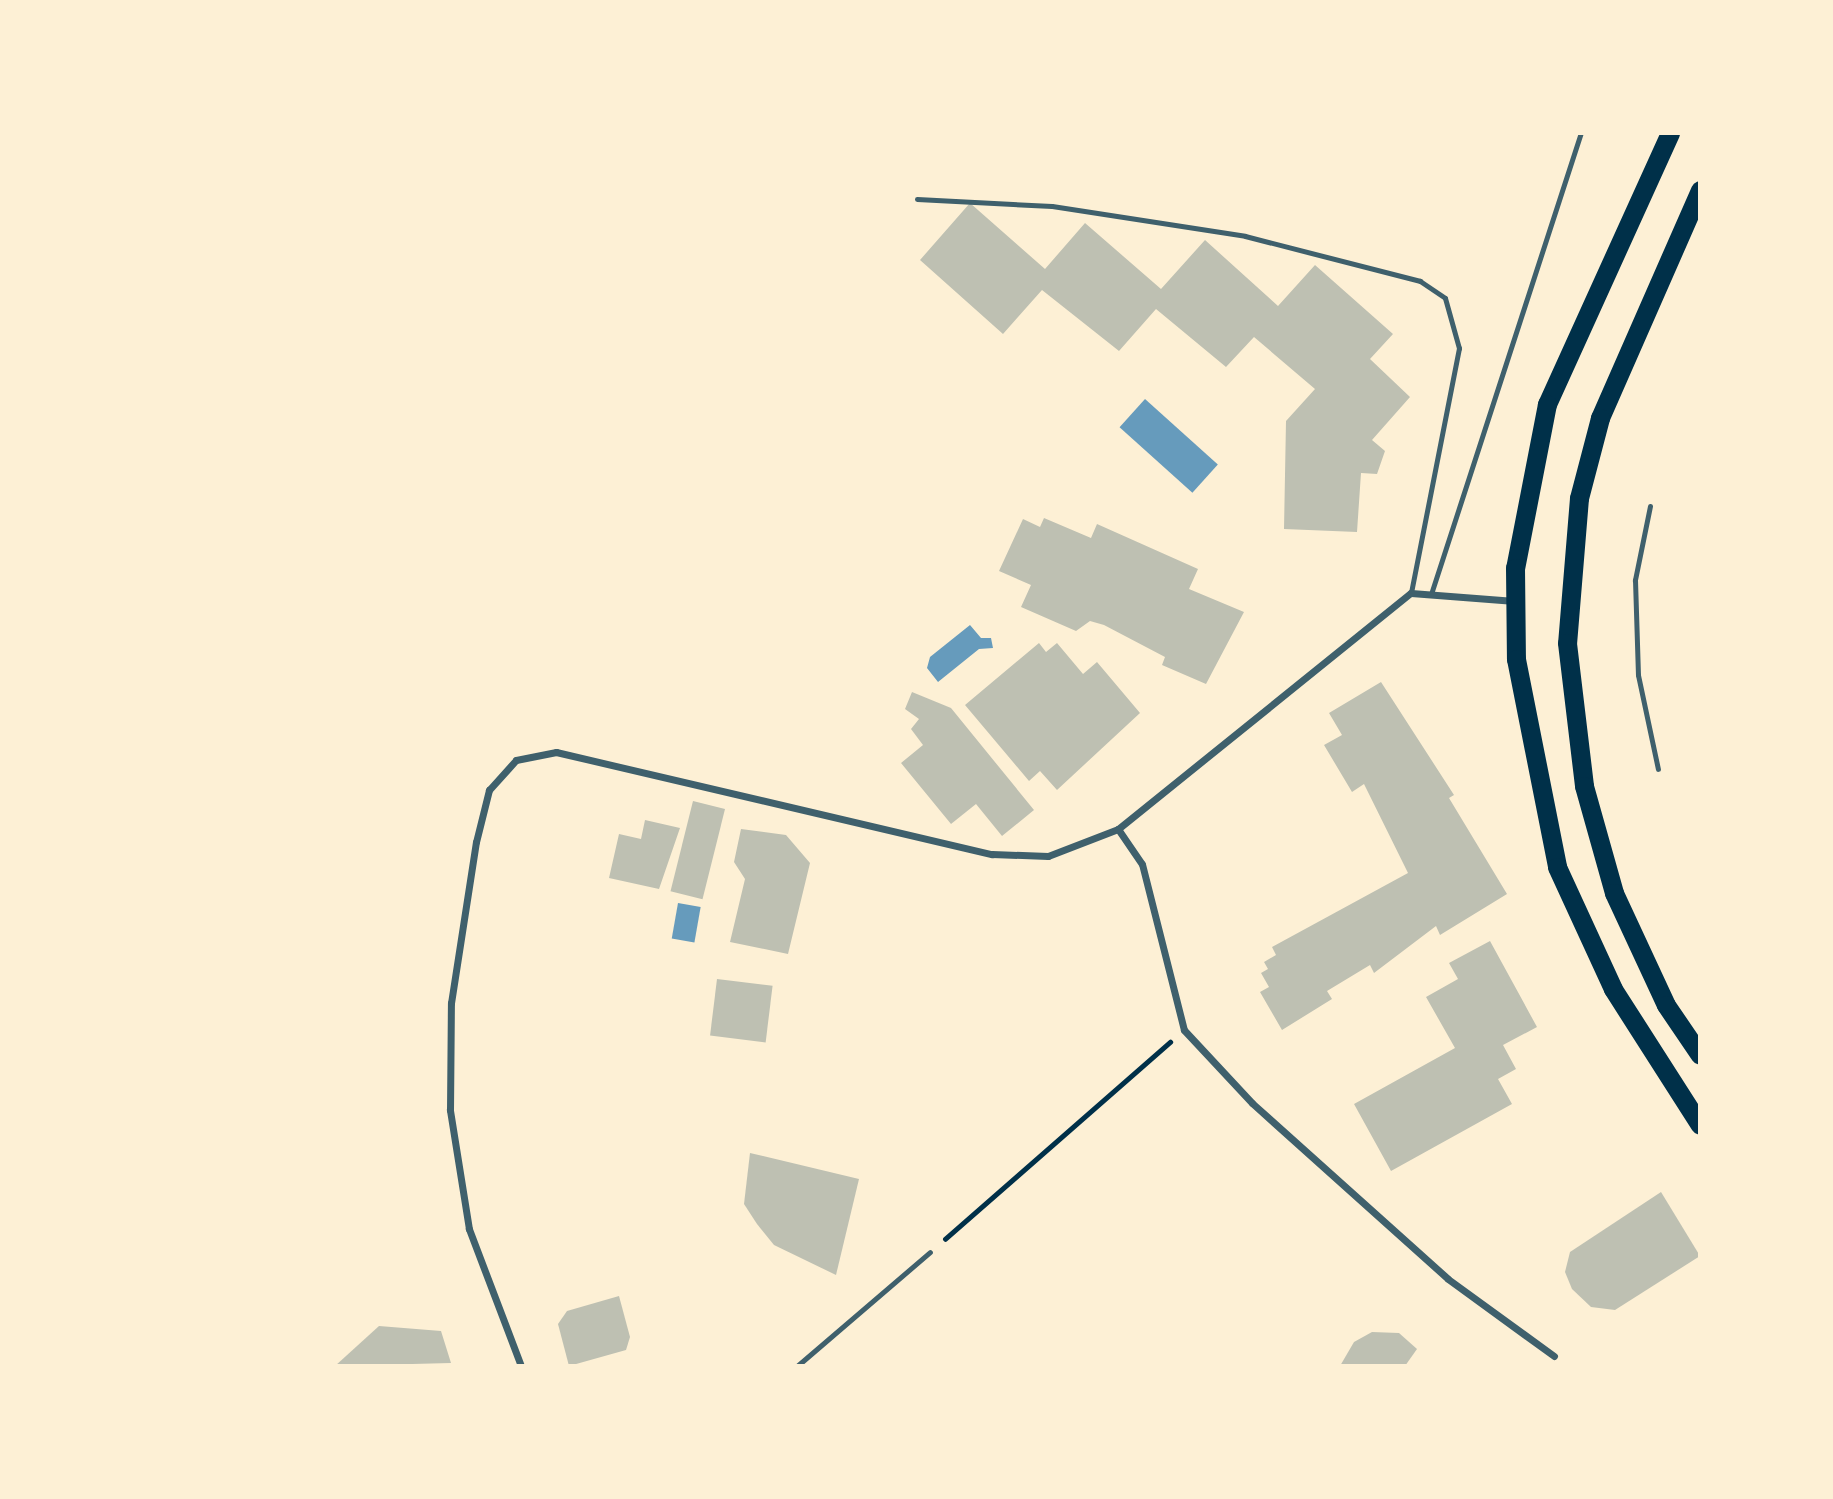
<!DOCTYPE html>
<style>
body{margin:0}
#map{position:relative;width:1833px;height:1499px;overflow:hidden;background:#fdf0d5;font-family:Manrope,sans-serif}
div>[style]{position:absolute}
.water>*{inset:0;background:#669bbc;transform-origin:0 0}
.building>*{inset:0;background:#bec0b2;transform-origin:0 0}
.path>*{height:4.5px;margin:-2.25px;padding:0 2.25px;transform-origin:2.25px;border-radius:2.25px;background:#003049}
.service>*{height:5px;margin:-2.5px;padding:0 2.5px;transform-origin:2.5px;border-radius:2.5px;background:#3f606c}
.minor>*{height:7px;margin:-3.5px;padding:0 3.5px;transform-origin:3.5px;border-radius:3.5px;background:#3f606c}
.trunk>*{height:19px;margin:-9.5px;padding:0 9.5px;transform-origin:9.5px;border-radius:9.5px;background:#003049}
span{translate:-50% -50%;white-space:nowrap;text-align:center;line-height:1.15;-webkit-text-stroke:7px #fdf0d5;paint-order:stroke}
.frame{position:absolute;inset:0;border:135px solid #fdf0d5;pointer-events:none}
</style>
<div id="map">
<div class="water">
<div style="left:1145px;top:399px;width:98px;height:38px;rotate:42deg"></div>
<div style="clip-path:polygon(970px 625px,981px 638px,991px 638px,993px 648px,979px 649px,938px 682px,927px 668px,930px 657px)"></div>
<div style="left:678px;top:903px;width:23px;height:36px;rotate:10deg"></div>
</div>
<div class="building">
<div style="clip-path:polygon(970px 203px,1045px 269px,1085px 223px,1161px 289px,1205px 240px,1278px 306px,1315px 265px,1393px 334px,1370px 359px,1410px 397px,1372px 440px,1385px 451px,1377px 474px,1361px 473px,1357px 532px,1284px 529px,1286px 421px,1315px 389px,1254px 337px,1226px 367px,1156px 309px,1119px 351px,1042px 290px,1003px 334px,920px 260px)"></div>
<div style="clip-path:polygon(1044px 518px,1091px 538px,1097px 524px,1198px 569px,1189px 589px,1244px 612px,1206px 684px,1162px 665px,1165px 657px,1104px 625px,1090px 621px,1076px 631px,1021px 607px,1031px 585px,999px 571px,1023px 519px,1040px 527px)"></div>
<div style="clip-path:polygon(1039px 643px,1046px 652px,1057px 643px,1083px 674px,1097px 662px,1140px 713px,1057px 790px,1040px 771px,1029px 781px,965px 705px)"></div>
<div style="clip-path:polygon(1381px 682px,1454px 795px,1449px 798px,1507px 894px,1440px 935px,1436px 926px,1374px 973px,1370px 965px,1327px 991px,1332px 999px,1282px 1030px,1260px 992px,1269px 987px,1261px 973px,1268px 969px,1264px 962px,1276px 955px,1272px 947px,1408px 873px,1364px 784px,1352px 792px,1324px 745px,1342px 735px,1329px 713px)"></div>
<div style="clip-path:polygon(912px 692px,951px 708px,1034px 810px,1002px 836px,976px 804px,951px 824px,901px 763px,923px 745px,911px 729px,919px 719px,905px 709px)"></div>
<div style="left:693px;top:801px;width:33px;height:93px;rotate:14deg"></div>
<div style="clip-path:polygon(645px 820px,680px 828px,659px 889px,609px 878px,619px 834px,641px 839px)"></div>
<div style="clip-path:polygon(741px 829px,786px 835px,810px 863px,788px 954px,730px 942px,745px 879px,734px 862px)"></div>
<div style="clip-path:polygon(1490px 941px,1537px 1027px,1503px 1045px,1516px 1069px,1498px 1079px,1512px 1104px,1391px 1171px,1354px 1104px,1455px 1048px,1426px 997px,1458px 979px,1449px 963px)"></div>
<div style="left:717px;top:979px;width:56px;height:57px;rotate:7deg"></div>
<div style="clip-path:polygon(750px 1153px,859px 1179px,836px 1275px,774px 1245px,757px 1224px,744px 1204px)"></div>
<div style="clip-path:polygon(1661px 1192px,1700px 1256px,1615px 1310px,1591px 1307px,1572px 1289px,1565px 1272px,1570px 1252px)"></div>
<div style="clip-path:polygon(619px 1296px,630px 1337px,626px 1350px,569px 1366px,558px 1324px,567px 1311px)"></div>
<div style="clip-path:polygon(379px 1326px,441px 1331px,451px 1363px,335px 1366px)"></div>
<div style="clip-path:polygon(1372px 1332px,1399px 1333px,1417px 1349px,1405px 1366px,1340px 1366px,1354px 1342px)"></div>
</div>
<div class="path">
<div style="left:945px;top:1239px;width:299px;rotate:-41.2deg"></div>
</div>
<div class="service">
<div style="left:917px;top:199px;width:135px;rotate:3deg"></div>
<div style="left:1052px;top:206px;width:195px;rotate:8.8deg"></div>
<div style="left:1245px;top:236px;width:181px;rotate:14.4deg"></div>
<div style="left:1420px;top:281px;width:30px;rotate:34deg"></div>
<div style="left:1445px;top:298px;width:52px;rotate:74.4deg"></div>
<div style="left:1459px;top:348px;width:250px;rotate:101.1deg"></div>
<div style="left:1650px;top:506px;width:76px;rotate:101.5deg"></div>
<div style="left:1635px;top:580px;width:95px;rotate:88.2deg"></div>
<div style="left:1638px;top:675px;width:96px;rotate:78deg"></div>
<div style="left:1431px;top:594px;width:485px;rotate:-72deg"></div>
<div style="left:797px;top:1366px;width:175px;rotate:-40.6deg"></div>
</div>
<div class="minor">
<div style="left:1118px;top:829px;width:42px;rotate:55.6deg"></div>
<div style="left:1142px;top:864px;width:171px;rotate:75.8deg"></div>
<div style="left:1184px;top:1030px;width:100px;rotate:47deg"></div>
<div style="left:1252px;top:1103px;width:263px;rotate:41.9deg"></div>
<div style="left:1448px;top:1279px;width:131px;rotate:36deg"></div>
<div style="left:521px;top:1366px;width:147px;rotate:-110.8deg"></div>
<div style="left:469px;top:1229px;width:121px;rotate:-99.1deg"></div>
<div style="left:450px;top:1110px;width:107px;rotate:-89.5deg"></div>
<div style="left:451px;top:1003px;width:163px;rotate:-81.2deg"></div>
<div style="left:476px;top:842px;width:54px;rotate:-76deg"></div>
<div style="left:489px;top:790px;width:40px;rotate:-48deg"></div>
<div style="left:516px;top:760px;width:41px;rotate:-11.3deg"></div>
<div style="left:556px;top:752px;width:448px;rotate:13.2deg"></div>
<div style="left:992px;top:854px;width:56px;rotate:2deg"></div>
<div style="left:1048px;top:856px;width:75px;rotate:-21.1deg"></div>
<div style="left:1118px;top:829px;width:376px;rotate:-38.9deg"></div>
<div style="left:1411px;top:593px;width:104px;rotate:4.4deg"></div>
</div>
<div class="trunk">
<div style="left:1670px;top:133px;width:298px;rotate:114.4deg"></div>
<div style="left:1547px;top:404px;width:167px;rotate:101deg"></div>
<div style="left:1515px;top:568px;width:91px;rotate:89.4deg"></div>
<div style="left:1516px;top:659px;width:212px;rotate:78.8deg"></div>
<div style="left:1557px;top:867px;width:134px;rotate:65.3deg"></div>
<div style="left:1613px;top:989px;width:161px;rotate:57.4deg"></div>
<div style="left:1700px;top:190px;width:249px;rotate:113.7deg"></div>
<div style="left:1600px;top:418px;width:83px;rotate:104.7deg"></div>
<div style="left:1579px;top:498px;width:145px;rotate:94.7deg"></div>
<div style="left:1567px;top:643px;width:144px;rotate:83.2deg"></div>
<div style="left:1584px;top:786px;width:111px;rotate:74.3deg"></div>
<div style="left:1614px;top:893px;width:123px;rotate:65.1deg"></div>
<div style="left:1666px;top:1005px;width:60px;rotate:55.8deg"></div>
</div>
<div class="frame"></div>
</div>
